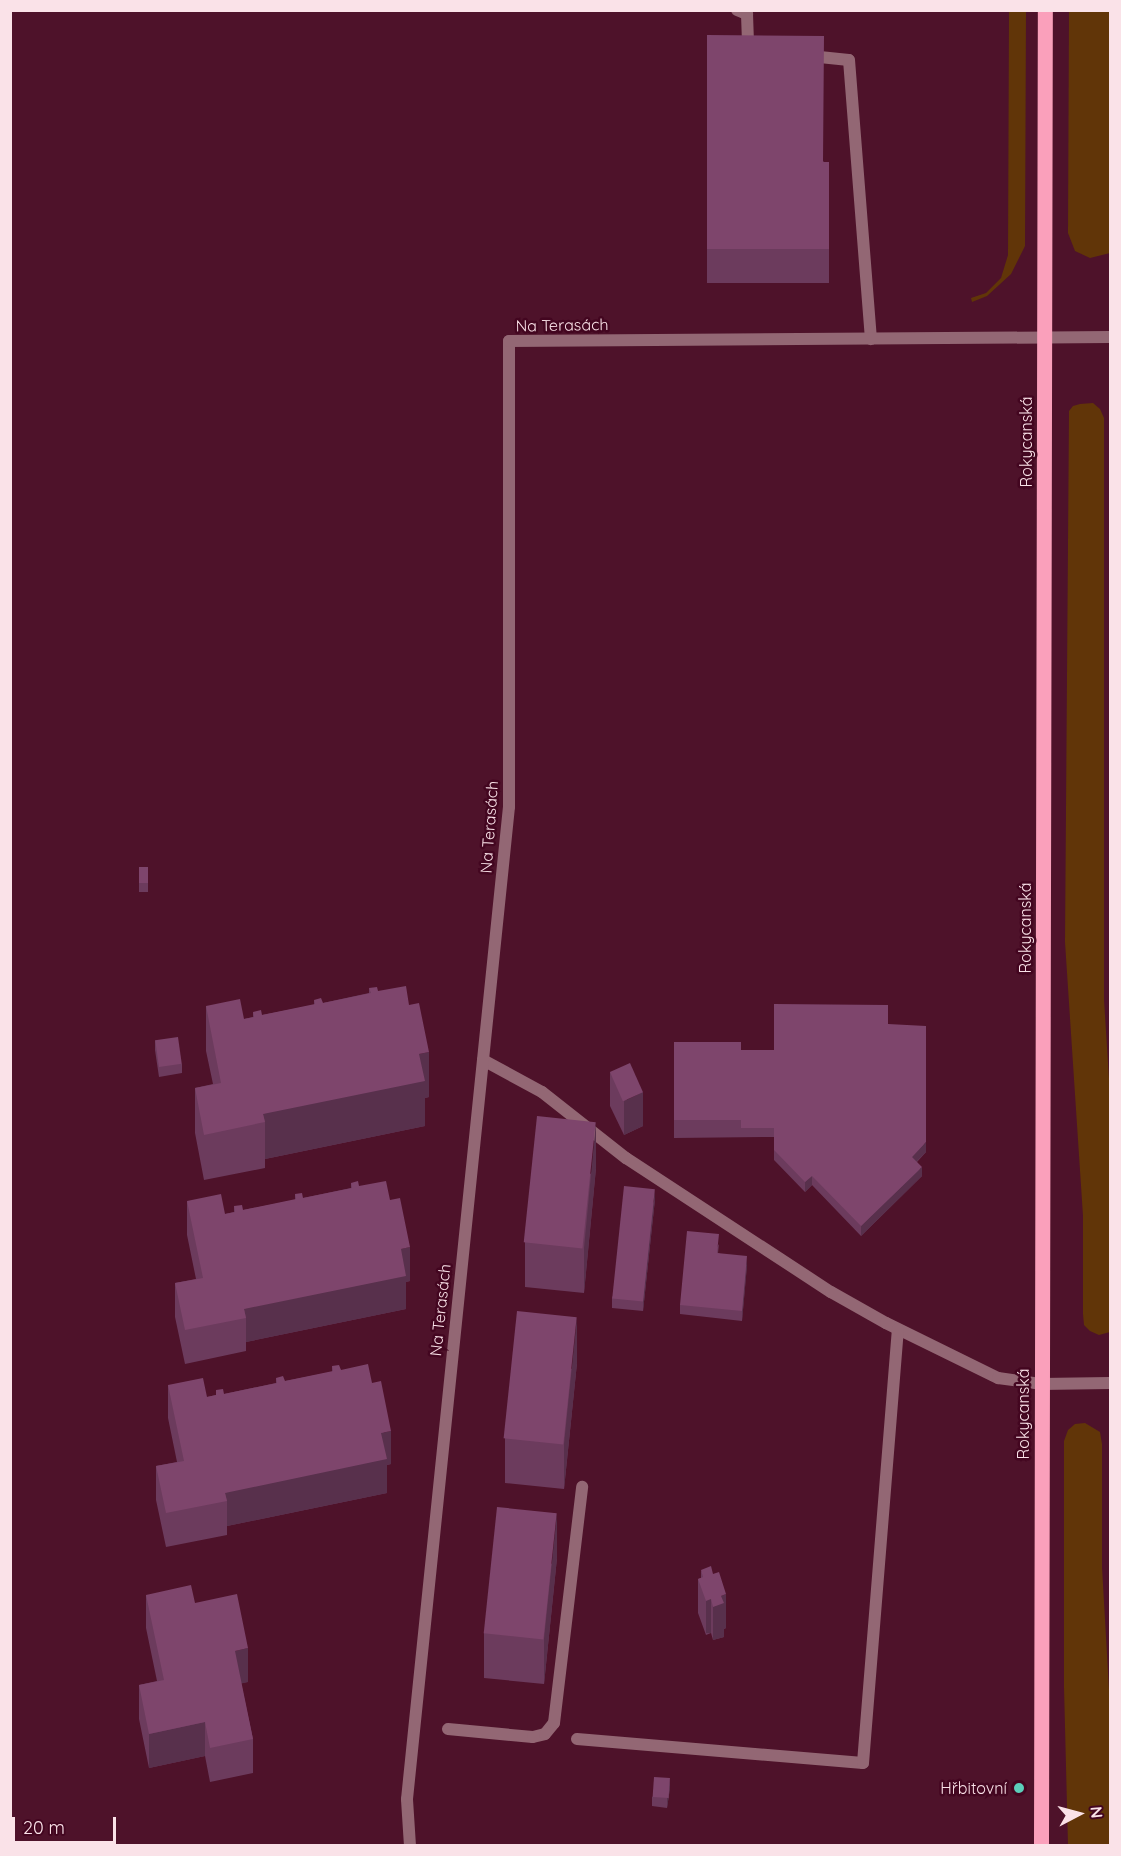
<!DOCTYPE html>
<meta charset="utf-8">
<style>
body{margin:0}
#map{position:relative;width:1121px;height:1856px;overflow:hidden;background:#4e122a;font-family:Quicksand,sans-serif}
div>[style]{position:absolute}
.green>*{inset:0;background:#613508}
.lane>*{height:12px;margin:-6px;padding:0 6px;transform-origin:6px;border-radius:6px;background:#936774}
.street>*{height:12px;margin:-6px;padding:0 6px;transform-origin:6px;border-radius:6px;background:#936774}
.primary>*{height:15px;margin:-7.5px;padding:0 7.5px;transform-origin:7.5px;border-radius:7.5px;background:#faa0bb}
.wall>*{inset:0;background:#6c3b5d;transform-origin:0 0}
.shaded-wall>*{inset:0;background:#58304c;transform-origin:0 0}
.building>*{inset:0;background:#7e456c;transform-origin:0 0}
.dots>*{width:16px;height:16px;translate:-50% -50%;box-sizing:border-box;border:3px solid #430620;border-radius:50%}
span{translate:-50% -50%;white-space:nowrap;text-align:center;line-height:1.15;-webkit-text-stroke:5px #430620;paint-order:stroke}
.street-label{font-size:16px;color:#fae2e8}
.poi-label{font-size:16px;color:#fae2e8}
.right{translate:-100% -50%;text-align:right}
.frame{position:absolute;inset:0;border:12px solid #fae2e8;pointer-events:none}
.north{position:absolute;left:1049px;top:1784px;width:60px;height:60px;-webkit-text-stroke:4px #430620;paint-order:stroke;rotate:84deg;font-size:16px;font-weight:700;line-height:24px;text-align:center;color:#fae2e8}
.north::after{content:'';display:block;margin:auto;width:21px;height:27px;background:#fae2e8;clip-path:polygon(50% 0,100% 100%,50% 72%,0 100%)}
.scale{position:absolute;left:12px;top:1817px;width:104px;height:27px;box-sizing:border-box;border:3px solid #fae2e8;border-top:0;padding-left:8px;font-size:18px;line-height:21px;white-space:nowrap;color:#fae2e8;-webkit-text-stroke:4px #430620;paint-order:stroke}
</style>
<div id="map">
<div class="green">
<div style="clip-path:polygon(1009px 11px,1026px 11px,1025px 246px,1011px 274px,987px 296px,972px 302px,971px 298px,986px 293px,1001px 278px,1008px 255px)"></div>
<div style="clip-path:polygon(1069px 11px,1110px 11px,1110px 253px,1090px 258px,1075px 251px,1068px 233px)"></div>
<div style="clip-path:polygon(1093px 403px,1100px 409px,1104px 418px,1104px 1000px,1110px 1094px,1110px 1332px,1099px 1335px,1090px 1331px,1084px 1325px,1083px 1314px,1083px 1216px,1065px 942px,1069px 411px,1073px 406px,1080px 404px)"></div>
<div style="clip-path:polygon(1085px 1423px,1100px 1432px,1102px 1444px,1102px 1567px,1110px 1707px,1110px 1845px,1068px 1845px,1064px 1687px,1064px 1441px,1068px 1430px,1075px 1424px)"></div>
</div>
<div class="lane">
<div style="left:737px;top:10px;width:11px;rotate:22deg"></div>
<div style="left:747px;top:14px;width:35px;rotate:88deg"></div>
<div style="left:748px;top:49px;width:3px"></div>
<div style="left:810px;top:56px;width:39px;rotate:6deg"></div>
<div style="left:849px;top:60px;width:280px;rotate:85.5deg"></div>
<div style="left:483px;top:1060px;width:67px;rotate:28.5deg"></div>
<div style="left:542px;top:1092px;width:107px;rotate:38.2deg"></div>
<div style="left:626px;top:1158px;width:245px;rotate:33.2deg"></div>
<div style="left:831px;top:1292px;width:63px;rotate:29.4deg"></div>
<div style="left:886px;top:1323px;width:125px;rotate:26.2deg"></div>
<div style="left:998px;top:1378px;width:43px;rotate:7.9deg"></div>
<div style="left:1041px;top:1384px;width:69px;rotate:-0.8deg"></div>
<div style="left:448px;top:1729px;width:85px;rotate:5.4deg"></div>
<div style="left:533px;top:1737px;width:12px;rotate:-14deg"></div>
<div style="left:545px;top:1734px;width:14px;rotate:-51deg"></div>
<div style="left:554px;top:1723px;width:238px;rotate:-83.2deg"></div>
<div style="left:577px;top:1739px;width:287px;rotate:4.8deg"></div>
<div style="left:863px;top:1763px;width:435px;rotate:-85.4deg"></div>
</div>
<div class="street">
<div style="left:410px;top:1846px;width:47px;rotate:-93.7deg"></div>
<div style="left:407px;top:1799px;width:997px;rotate:-84.13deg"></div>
<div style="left:509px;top:807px;width:466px;rotate:-90deg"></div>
<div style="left:509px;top:341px;width:601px;rotate:-0.38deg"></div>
</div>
<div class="primary">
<div style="left:1041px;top:1846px;width:1836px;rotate:-89.88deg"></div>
</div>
<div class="wall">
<div style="clip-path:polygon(707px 35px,824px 162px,829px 162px,829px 283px,707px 283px)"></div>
<div style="left:139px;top:867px;width:9px;height:25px"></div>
<div style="clip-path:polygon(369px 988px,378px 991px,429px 1097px,425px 1098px,425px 1126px,265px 1159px,265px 1168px,204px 1180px,195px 1133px,195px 1088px,213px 1084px,206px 1051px,206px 1006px,244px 1019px,253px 1017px,253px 1012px,262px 1015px,314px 1005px,314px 1000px,323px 1003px,369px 993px)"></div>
<div style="clip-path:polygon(888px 1024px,926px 1152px,917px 1162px,922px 1176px,861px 1236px,812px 1185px,805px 1192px,774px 1160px,774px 1137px,674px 1138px,674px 1042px,741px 1050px,774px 1050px)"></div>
<div style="clip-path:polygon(155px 1040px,182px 1064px,182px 1073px,159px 1077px,155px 1050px)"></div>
<div style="clip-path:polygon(610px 1072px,643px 1126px,624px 1135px,610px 1106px)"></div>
<div style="clip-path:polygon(596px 1168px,584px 1293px,525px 1287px,525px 1242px)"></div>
<div style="clip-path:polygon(351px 1183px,359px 1186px,410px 1281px,406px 1282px,406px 1309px,246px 1342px,246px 1351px,185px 1364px,175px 1317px,175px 1283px,196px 1279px,187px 1235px,187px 1201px,225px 1214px,234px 1212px,234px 1206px,243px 1210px,295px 1200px,295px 1194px,303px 1198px,351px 1188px)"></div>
<div style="clip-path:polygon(655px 1199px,643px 1311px,612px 1308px,612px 1298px)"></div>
<div style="clip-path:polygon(719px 1244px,718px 1253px,747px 1265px,742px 1321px,680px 1314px,680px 1305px)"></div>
<div style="clip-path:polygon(577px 1363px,564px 1489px,505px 1483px,505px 1438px)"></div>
<div style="clip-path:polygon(332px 1366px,372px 1383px,391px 1464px,387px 1465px,387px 1493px,227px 1526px,227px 1535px,166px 1547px,156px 1500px,156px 1466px,177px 1462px,168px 1418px,168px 1385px,207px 1397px,216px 1395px,216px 1390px,224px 1394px,276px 1383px,276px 1378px,285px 1381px,332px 1372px)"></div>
<div style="clip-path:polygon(557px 1558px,544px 1684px,484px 1678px,484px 1633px)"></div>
<div style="clip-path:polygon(701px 1570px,726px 1628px,724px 1629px,724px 1637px,713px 1640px,711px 1633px,706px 1635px,698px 1613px,698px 1579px,701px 1578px)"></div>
<div style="clip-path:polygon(146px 1595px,195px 1603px,248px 1682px,241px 1683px,253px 1739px,253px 1773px,210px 1782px,205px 1756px,149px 1768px,139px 1719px,139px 1685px,157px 1681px,146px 1628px)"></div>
<div style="clip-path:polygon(670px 1788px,667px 1808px,652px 1806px,652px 1797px)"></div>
</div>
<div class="shaded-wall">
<div style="clip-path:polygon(429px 1052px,429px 1097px,425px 1098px,425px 1126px,265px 1159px,265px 1122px,263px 1114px,419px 1054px)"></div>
<div style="clip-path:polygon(643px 1092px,643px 1126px,624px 1135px,624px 1101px)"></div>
<div style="clip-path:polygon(596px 1122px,596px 1168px,584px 1293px,584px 1248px)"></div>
<div style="clip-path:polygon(926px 1142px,926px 1152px,912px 1166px,912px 1157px)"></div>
<div style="clip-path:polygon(922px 1167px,922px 1176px,861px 1236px,861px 1226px)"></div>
<div style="clip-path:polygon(812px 1176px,812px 1185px,805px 1192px,805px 1182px)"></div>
<div style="clip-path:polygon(655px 1189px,655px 1199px,643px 1311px,643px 1301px)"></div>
<div style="clip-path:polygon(410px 1247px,410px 1281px,406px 1282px,406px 1309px,246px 1342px,246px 1318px,244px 1309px,401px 1249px)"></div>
<div style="clip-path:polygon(747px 1256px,747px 1265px,742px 1321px,742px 1311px)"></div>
<div style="clip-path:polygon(577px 1317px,577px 1363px,564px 1489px,564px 1444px)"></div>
<div style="clip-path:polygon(391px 1431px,391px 1464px,387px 1465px,387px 1493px,227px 1526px,227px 1501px,225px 1493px,381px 1433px)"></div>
<div style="clip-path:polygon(557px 1513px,557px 1558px,544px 1684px,544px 1639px)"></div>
<div style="clip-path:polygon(726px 1594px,726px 1628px,724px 1629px,724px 1637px,713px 1640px,713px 1607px,721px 1596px)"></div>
<div style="left:711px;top:1599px;width:34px;height:5px;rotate:90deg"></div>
<div style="clip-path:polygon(248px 1648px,248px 1682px,235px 1685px,235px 1651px)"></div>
<div style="clip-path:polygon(205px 1722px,205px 1756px,149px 1768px,149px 1734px)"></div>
<div style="clip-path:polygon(670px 1778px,670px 1788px,667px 1808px,667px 1799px)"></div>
</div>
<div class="building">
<div style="clip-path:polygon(707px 35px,824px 36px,823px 162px,829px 162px,829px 249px,707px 249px)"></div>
<div style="left:139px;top:867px;width:9px;height:16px"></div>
<div style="clip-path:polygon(406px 986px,409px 1005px,419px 1003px,429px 1052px,419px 1054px,425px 1081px,263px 1114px,265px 1122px,204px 1135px,195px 1088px,221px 1083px,206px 1006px,240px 999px,244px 1019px,254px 1017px,253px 1012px,261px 1010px,262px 1015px,315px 1004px,314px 1000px,321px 998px,323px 1003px,371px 993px,369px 988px,377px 987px,378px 991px)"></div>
<div style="clip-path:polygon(774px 1004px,888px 1005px,888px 1024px,926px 1026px,926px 1142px,912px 1157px,922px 1167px,861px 1226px,812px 1176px,805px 1182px,774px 1150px,774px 1128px,741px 1128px,741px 1050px,774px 1050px)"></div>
<div style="left:178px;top:1037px;width:27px;height:23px;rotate:82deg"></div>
<div style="left:674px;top:1042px;width:67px;height:78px"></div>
<div style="left:630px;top:1063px;width:32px;height:22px;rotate:66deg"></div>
<div style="left:537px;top:1116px;width:59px;height:127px;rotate:6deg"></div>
<div style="clip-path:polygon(358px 1181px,359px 1186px,386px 1181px,390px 1200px,400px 1198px,410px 1247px,401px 1249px,406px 1276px,244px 1309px,246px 1318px,185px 1330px,175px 1283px,203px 1278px,187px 1201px,221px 1194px,225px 1214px,235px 1212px,234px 1206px,242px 1205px,243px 1210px,296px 1199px,295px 1194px,302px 1193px,303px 1198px,352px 1188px,351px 1183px)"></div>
<div style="left:624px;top:1186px;width:31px;height:113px;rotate:6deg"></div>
<div style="clip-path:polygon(687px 1231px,719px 1234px,717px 1253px,747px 1256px,742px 1311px,680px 1305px)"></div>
<div style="left:517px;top:1311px;width:60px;height:128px;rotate:6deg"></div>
<div style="clip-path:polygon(368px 1364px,372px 1383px,381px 1381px,391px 1431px,381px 1433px,387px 1459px,225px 1493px,227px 1501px,166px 1513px,156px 1466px,184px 1461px,168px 1385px,203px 1378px,207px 1397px,216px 1395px,216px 1390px,223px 1389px,224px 1394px,277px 1383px,276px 1378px,283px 1376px,285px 1381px,333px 1371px,332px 1366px,339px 1365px,341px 1370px)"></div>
<div style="left:497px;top:1507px;width:60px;height:127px;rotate:6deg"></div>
<div style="clip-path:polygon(711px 1566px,713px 1574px,719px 1572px,726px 1594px,721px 1596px,724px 1603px,713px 1607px,711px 1599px,706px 1601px,698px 1579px,703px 1577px,701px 1570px)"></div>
<div style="clip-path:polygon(191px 1585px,195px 1603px,237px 1594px,248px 1648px,235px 1651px,253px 1739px,210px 1748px,205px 1722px,149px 1734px,139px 1685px,164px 1680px,146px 1595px)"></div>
<div style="left:654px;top:1777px;width:16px;height:20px;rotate:4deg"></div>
</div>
<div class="dots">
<div style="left:1019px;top:1788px;background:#5cceba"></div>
</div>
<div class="street-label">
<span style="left:562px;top:325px;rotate:-1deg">Na Terasách</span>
<span style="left:1026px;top:442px;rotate:-90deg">Rokycanská</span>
<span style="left:489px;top:827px;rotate:-86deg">Na Terasách</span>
<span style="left:1025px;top:928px;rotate:-90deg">Rokycanská</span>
<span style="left:440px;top:1310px;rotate:-84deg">Na Terasách</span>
<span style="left:1023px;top:1414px;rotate:-90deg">Rokycanská</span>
</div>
<div class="poi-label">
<span class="right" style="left:1007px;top:1788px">Hřbitovní</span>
</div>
<div class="frame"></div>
<div class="north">N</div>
<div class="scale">20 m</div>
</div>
